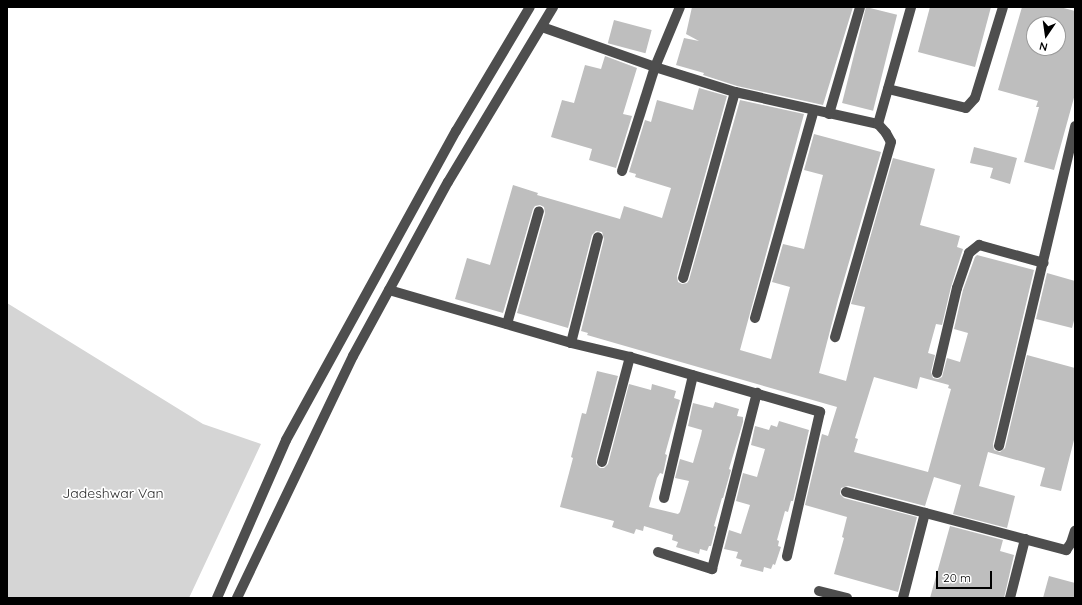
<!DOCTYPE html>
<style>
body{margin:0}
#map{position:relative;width:1082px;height:605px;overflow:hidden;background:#fff;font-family:Quicksand,sans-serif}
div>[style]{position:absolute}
.green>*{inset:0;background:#d5d5d5}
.building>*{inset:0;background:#bebebe;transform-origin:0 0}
.minor>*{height:10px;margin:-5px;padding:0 5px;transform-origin:5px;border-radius:5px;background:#4e4e4e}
span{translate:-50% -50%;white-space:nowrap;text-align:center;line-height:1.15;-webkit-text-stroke:3.5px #fff;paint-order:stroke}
.park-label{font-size:14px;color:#2c2c2c}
.frame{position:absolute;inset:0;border:8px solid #000;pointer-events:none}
.north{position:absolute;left:1026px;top:16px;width:40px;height:40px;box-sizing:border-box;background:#fff;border:1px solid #999;border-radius:50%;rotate:193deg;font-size:11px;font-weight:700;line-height:16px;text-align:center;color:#000}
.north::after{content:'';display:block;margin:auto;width:14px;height:18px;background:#000;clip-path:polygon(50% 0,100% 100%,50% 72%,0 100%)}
.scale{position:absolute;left:936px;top:571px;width:56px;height:18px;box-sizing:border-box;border:2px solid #000;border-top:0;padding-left:5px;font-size:12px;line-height:14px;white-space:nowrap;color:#000;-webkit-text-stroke:3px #fff;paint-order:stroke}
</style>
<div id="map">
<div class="green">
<div style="clip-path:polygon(7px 303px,203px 424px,261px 444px,189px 598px,7px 598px)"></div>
</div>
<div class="building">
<div style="clip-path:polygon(692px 7px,853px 7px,823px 105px,737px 86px,703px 75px,704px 73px,676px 65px,684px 38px,699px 41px,686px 34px)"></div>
<div style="left:866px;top:7px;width:32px;height:99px;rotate:14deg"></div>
<div style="clip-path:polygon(930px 7px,991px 7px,975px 67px,918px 52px)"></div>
<div style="clip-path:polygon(evenodd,1022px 7px,1060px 7px,1075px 11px,1075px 94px,1054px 170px,1024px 162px,1039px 107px,1036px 107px,1038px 101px,998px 90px,1022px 7px,1034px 24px,1058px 24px,1058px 48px,1034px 48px,1034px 24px)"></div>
<div style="left:614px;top:20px;width:39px;height:24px;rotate:15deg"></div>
<div style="clip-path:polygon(605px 56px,637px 68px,623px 114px,632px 116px,616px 168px,589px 160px,592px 149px,551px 137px,562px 100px,574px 103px,585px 65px,601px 69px)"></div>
<div style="clip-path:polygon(evenodd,699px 88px,727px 96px,677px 276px,678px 282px,682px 284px,687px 283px,689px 280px,740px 100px,804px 114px,740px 350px,771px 359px,790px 287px,772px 282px,783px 244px,804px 249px,823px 175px,804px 170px,814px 134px,881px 152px,838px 300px,819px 373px,846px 381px,865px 307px,851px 304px,893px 158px,935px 169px,920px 225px,960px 236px,957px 247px,963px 249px,951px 287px,942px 325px,936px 324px,928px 353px,935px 355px,931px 372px,933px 378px,938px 379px,942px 377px,947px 358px,960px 362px,968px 333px,954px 329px,963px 290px,975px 257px,977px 255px,1034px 270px,993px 444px,994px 450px,1000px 452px,1005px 448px,1027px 355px,1075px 368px,1075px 436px,1061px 491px,1040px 486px,1045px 468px,988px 452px,979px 486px,1015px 496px,1007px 528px,953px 514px,961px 485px,934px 477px,925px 506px,848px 486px,841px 488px,840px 494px,844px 498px,917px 517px,898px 592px,834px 574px,844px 538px,842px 537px,847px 517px,805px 505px,822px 434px,828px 436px,837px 407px,587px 335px,588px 333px,581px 331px,604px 239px,602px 232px,596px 231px,592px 235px,568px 328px,517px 313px,545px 213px,544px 207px,540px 205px,535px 206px,533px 209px,503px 313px,455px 299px,467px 258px,490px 265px,513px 185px,538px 193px,537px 195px,620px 219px,624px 206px,662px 218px,671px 188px,635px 177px,636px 174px,629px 172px,645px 120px,651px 122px,657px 100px,693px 110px,699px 88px,874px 377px,917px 389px,920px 377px,949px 385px,948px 388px,951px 389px,928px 472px,854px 452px,858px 439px,855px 438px,874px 377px)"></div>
<div style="clip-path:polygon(974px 147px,1017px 158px,1010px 184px,990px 178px,993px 168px,970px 163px)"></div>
<div style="clip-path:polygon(1047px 273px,1075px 281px,1075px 317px,1072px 328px,1036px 319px)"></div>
<div style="clip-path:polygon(597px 371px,618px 376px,596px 460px,596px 464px,600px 468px,604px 468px,608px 464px,629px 384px,651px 390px,652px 384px,676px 391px,674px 398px,680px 400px,665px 454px,667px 455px,663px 474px,660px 473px,657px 478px,649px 507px,678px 514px,680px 512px,689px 481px,675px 478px,680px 459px,693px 463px,701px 435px,702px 430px,688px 426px,693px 403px,713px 408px,715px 402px,739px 409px,737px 416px,743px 417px,743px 422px,729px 469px,731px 470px,723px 498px,722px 498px,714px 526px,716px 527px,711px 546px,709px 546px,707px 551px,700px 549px,699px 554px,676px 547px,678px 542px,672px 540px,673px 535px,644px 526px,643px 531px,636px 529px,634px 534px,612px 527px,614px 521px,560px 507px,573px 458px,571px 457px,582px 413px,586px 414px)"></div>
<div style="clip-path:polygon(779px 421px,809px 430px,793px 501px,791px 501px,788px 512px,785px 511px,777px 540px,779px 541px,778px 546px,781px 547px,775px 565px,773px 564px,771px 569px,764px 567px,763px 572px,740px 566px,742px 560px,736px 558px,738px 552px,724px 549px,729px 530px,741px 534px,750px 505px,736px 501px,743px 473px,757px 477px,765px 449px,751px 445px,755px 426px,769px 430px,771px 425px,777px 427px)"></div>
<div style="clip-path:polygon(950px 526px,1003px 540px,1000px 551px,1014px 555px,1004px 598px,930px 598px)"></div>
<div style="clip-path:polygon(1049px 576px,1075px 583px,1075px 598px,1043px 598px)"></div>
</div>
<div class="minor">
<div style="left:542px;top:27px;width:120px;rotate:19.5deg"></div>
<div style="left:655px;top:67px;width:84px;rotate:17.4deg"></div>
<div style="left:735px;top:92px;width:193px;rotate:105.6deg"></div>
<div style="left:888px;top:89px;width:80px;rotate:13.7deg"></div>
<div style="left:966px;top:108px;width:13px;rotate:-48deg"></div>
<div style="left:975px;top:98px;width:95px;rotate:-72.9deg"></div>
<div style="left:735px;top:92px;width:147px;rotate:12.6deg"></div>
<div style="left:878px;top:124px;width:12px;rotate:48deg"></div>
<div style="left:886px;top:133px;width:10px;rotate:61deg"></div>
<div style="left:891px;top:142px;width:203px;rotate:106deg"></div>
<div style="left:829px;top:114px;width:111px;rotate:-73.8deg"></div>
<div style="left:878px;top:124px;width:122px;rotate:-74.2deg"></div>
<div style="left:622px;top:171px;width:109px;rotate:-72.4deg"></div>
<div style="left:655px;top:67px;width:65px;rotate:-67.4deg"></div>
<div style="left:389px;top:290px;width:190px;rotate:16.2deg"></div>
<div style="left:571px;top:343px;width:61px;rotate:13.3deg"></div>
<div style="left:755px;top:318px;width:216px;rotate:-74.2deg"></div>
<div style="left:507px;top:324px;width:117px;rotate:-74.2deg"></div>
<div style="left:571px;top:343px;width:109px;rotate:-75.7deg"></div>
<div style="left:937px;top:373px;width:87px;rotate:-76.8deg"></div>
<div style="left:957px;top:288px;width:37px;rotate:-71deg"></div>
<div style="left:969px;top:253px;width:13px;rotate:-39deg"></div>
<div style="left:979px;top:245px;width:67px;rotate:15.5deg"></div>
<div style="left:999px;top:446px;width:329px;rotate:-76.6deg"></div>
<div style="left:602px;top:462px;width:109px;rotate:-75.1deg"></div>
<div style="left:630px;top:357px;width:198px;rotate:16.1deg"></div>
<div style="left:820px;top:412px;width:148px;rotate:102.9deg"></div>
<div style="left:846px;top:492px;width:228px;rotate:14.8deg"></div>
<div style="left:1066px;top:550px;width:9px;rotate:-54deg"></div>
<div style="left:1071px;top:543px;width:13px;rotate:-72deg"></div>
<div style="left:664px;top:498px;width:126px;rotate:-76.7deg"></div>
<div style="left:658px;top:552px;width:57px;rotate:17.5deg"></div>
<div style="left:712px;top:569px;width:182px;rotate:-75.7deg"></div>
<div style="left:819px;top:591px;width:29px;rotate:14deg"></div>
<div style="left:217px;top:598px;width:172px;rotate:-66.4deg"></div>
<div style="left:286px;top:440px;width:353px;rotate:-61.2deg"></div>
<div style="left:456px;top:131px;width:144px;rotate:-59.2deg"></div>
<div style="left:237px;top:598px;width:268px;rotate:-64.4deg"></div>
<div style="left:353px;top:356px;width:198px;rotate:-61.4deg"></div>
<div style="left:448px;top:182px;width:204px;rotate:-59deg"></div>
<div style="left:903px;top:598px;width:88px;rotate:-75.5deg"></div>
<div style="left:1010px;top:598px;width:61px;rotate:-75.7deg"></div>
</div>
<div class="park-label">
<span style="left:113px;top:493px">Jadeshwar Van</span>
</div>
<div class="frame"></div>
<div class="north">N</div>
<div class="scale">20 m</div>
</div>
